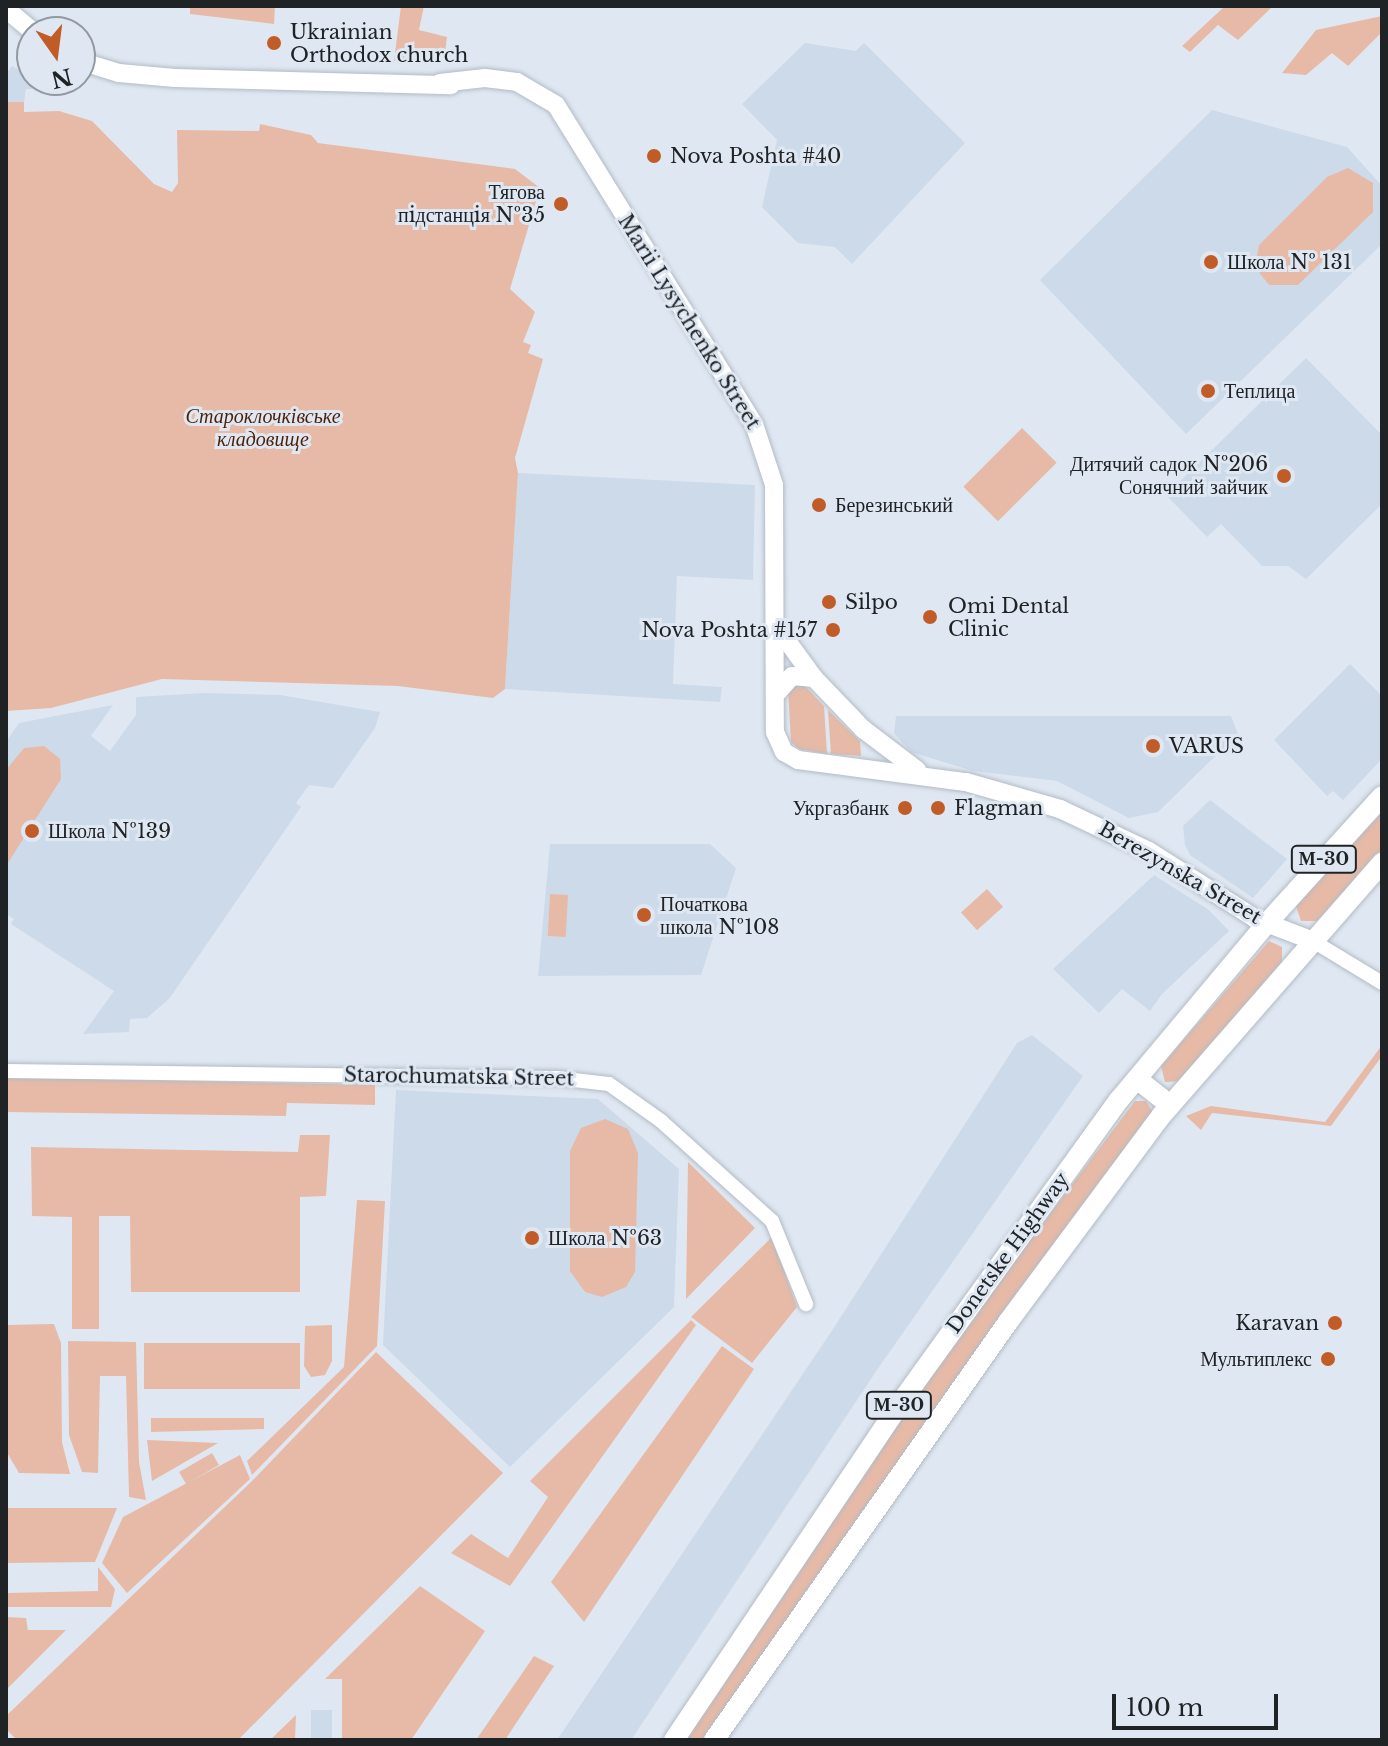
<!DOCTYPE html>
<meta charset="utf-8">
<style>
body{margin:0}
#map{position:relative;width:1388px;height:1746px;overflow:hidden;background:#dfe8f2;font-family:"Libre Baskerville",serif}
div>[style]{position:absolute}
.built>*{inset:0;background:#cddaea;transform-origin:0 0}
.green>*{inset:0;background:#e7baa7;transform-origin:0 0}
.roads{filter:drop-shadow(0 0 2px #b3bbc5) drop-shadow(0 0 2px #b3bbc5)}
.minor>*{height:14px;margin:-7px;padding:0 7px;transform-origin:7px;border-radius:7px;background:#fff}
.major>*{height:18px;margin:-9px;padding:0 9px;transform-origin:9px;border-radius:9px;background:#fff}
.highway>*{height:20px;margin:-10px;padding:0 10px;transform-origin:10px;border-radius:10px;background:#fff}
.dots>*{width:22px;height:22px;translate:-50% -50%;box-sizing:border-box;border:4px solid #dfe8f2;border-radius:50%}
span{translate:-50% -50%;white-space:nowrap;text-align:center;line-height:1.15;-webkit-text-stroke:6px #dfe8f2;paint-order:stroke}
.shield-label span{padding:2px 6px;background:#dfe8f2;border:2px solid;border-radius:6px;-webkit-text-stroke-width:0}
.shield-label{font-size:18px;color:#202326;font-weight:700}
.poi-label{font-size:20px;color:#202326}
.left{translate:0 -50%;text-align:left}
.right{translate:-100% -50%;text-align:right}
.street-label{font-size:20px;color:#202326}
.park-label{font-size:20px;color:#4e1f06;font-style:italic}
.frame{position:absolute;inset:0;border:8px solid #202326;pointer-events:none}
.north{position:absolute;left:16px;top:16px;width:80px;height:80px;box-sizing:border-box;background:#dfe8f2;border:2px solid #9399a0;border-radius:50%;rotate:166deg;font-size:22px;font-weight:700;line-height:32px;text-align:center;color:#202326}
.north::after{content:'';display:block;margin:auto;width:28px;height:36px;background:#c15c29;clip-path:polygon(50% 0,100% 100%,50% 72%,0 100%)}
.scale{position:absolute;left:1112px;top:1694px;width:166px;height:36px;box-sizing:border-box;border:4px solid #202326;border-top:0;padding-left:10px;font-size:24px;line-height:28px;white-space:nowrap;color:#202326;-webkit-text-stroke:6px #dfe8f2;paint-order:stroke}
</style>
<div id="map">
<div class="built">
<div style="clip-path:polygon(805px 43px,856px 51px,864px 43px,965px 143px,852px 264px,835px 247px,798px 243px,762px 207px,777px 140px,742px 104px)"></div>
<div style="clip-path:polygon(12px 66px,39px 80px,39px 89px,26px 89px,24px 102px,6px 102px,6px 74px)"></div>
<div style="clip-path:polygon(1212px 110px,1347px 147px,1382px 186px,1382px 244px,1186px 434px,1040px 280px)"></div>
<div style="clip-path:polygon(1306px 358px,1382px 435px,1382px 504px,1306px 579px,1288px 566px,1262px 566px,1221px 524px,1207px 537px,1166px 495px)"></div>
<div style="clip-path:polygon(518px 473px,755px 485px,753px 580px,677px 576px,673px 684px,722px 687px,720px 702px,505px 689px)"></div>
<div style="clip-path:polygon(1350px 664px,1382px 696px,1382px 759px,1343px 800px,1333px 791px,1327px 796px,1274px 740px)"></div>
<div style="clip-path:polygon(204px 693px,280px 695px,380px 712px,375px 728px,333px 788px,309px 785px,296px 803px,301px 807px,169px 999px,147px 1018px,130px 1019px,129px 1032px,83px 1034px,114px 991px,11px 924px,14px 919px,6px 914px,6px 742px,19px 723px,113px 705px,91px 736px,110px 751px,136px 715px,136px 697px)"></div>
<div style="clip-path:polygon(896px 716px,1231px 716px,1238px 734px,1158px 812px,1129px 818px,1057px 781px,973px 771px,911px 752px,894px 733px)"></div>
<div style="clip-path:polygon(1210px 800px,1287px 859px,1253px 898px,1190px 855px,1185px 845px,1183px 826px)"></div>
<div style="clip-path:polygon(550px 844px,710px 844px,736px 868px,701px 975px,538px 976px)"></div>
<div style="clip-path:polygon(1154px 875px,1209px 910px,1229px 931px,1162px 994px,1150px 1011px,1122px 989px,1099px 1013px,1053px 969px)"></div>
<div style="clip-path:polygon(1032px 1035px,1083px 1076px,879px 1367px,631px 1740px,557px 1740px,833px 1329px,1017px 1043px)"></div>
<div style="clip-path:polygon(396px 1090px,598px 1099px,679px 1169px,674px 1307px,510px 1467px,383px 1345px)"></div>
<div style="left:311px;top:1710px;width:21px;height:30px"></div>
</div>
<div class="green">
<div style="clip-path:polygon(190px 6px,275px 6px,274px 24px,190px 14px)"></div>
<div style="clip-path:polygon(401px 6px,424px 6px,419px 30px,447px 37px,444px 61px,394px 61px)"></div>
<div style="clip-path:polygon(1225px 6px,1273px 6px,1238px 40px,1218px 25px,1190px 52px,1182px 46px)"></div>
<div style="clip-path:polygon(1382px 16px,1382px 32px,1348px 66px,1332px 53px,1306px 75px,1282px 73px,1316px 30px)"></div>
<div style="clip-path:polygon(6px 102px,24px 102px,24px 112px,59px 111px,92px 121px,154px 184px,172px 192px,178px 183px,177px 130px,259px 131px,260px 124px,311px 135px,318px 143px,515px 169px,540px 188px,510px 289px,535px 312px,523px 342px,531px 345px,528px 353px,543px 359px,515px 458px,518px 473px,505px 689px,493px 698px,398px 686px,162px 679px,51px 708px,6px 711px)"></div>
<div style="clip-path:polygon(1348px 168px,1373px 183px,1373px 212px,1298px 285px,1269px 285px,1255px 267px,1259px 245px,1327px 177px)"></div>
<div style="left:1022px;top:428px;width:49px;height:83px;rotate:45deg"></div>
<div style="clip-path:polygon(793px 684px,803px 684px,824px 706px,827px 754px,799px 749px,791px 742px,788px 688px)"></div>
<div style="clip-path:polygon(828px 710px,860px 741px,861px 756px,831px 754px)"></div>
<div style="clip-path:polygon(44px 746px,60px 759px,61px 779px,6px 866px,6px 770px,24px 748px)"></div>
<div style="clip-path:polygon(1382px 812px,1382px 849px,1317px 921px,1301px 921px,1296px 906px)"></div>
<div style="left:987px;top:889px;width:24px;height:35px;rotate:48deg"></div>
<div style="left:550px;top:894px;width:18px;height:42px;rotate:3deg"></div>
<div style="clip-path:polygon(1269px 941px,1282px 947px,1282px 962px,1182px 1081px,1165px 1082px,1161px 1066px)"></div>
<div style="clip-path:polygon(1382px 1045px,1382px 1056px,1331px 1126px,1212px 1113px,1201px 1130px,1186px 1116px,1211px 1106px,1325px 1122px)"></div>
<div style="clip-path:polygon(6px 1077px,375px 1085px,375px 1105px,287px 1103px,286px 1116px,6px 1112px)"></div>
<div style="clip-path:polygon(1135px 1101px,1146px 1101px,1154px 1114px,707px 1740px,684px 1740px,943px 1356px)"></div>
<div style="clip-path:polygon(605px 1119px,628px 1129px,638px 1153px,635px 1272px,626px 1287px,602px 1297px,585px 1292px,570px 1271px,570px 1151px,581px 1128px)"></div>
<div style="clip-path:polygon(300px 1135px,330px 1135px,326px 1196px,300px 1197px,300px 1292px,131px 1292px,130px 1216px,99px 1216px,99px 1329px,72px 1329px,72px 1217px,32px 1216px,31px 1147px,298px 1152px)"></div>
<div style="clip-path:polygon(688px 1162px,755px 1228px,686px 1299px)"></div>
<div style="clip-path:polygon(357px 1200px,385px 1201px,377px 1346px,252px 1475px,247px 1461px,344px 1367px)"></div>
<div style="clip-path:polygon(772px 1237px,797px 1307px,752px 1363px,691px 1317px)"></div>
<div style="clip-path:polygon(691px 1320px,696px 1325px,510px 1586px,451px 1553px,471px 1534px,508px 1558px,548px 1497px,530px 1481px)"></div>
<div style="clip-path:polygon(54px 1324px,61px 1343px,62px 1442px,70px 1474px,19px 1473px,6px 1451px,6px 1325px)"></div>
<div style="clip-path:polygon(332px 1325px,332px 1361px,325px 1375px,311px 1377px,304px 1366px,305px 1326px)"></div>
<div style="clip-path:polygon(68px 1341px,136px 1342px,139px 1462px,146px 1500px,129px 1497px,126px 1376px,100px 1376px,98px 1473px,82px 1472px,69px 1435px)"></div>
<div style="left:144px;top:1343px;width:156px;height:46px"></div>
<div style="clip-path:polygon(722px 1346px,754px 1369px,584px 1622px,551px 1582px)"></div>
<div style="clip-path:polygon(376px 1352px,503px 1473px,238px 1740px,17px 1740px,6px 1729px,6px 1716px,252px 1481px)"></div>
<div style="clip-path:polygon(151px 1418px,264px 1418px,264px 1429px,151px 1432px)"></div>
<div style="clip-path:polygon(147px 1440px,218px 1443px,152px 1481px)"></div>
<div style="left:212px;top:1453px;width:14px;height:38px;rotate:60deg"></div>
<div style="clip-path:polygon(240px 1455px,250px 1479px,127px 1593px,102px 1563px,123px 1517px)"></div>
<div style="clip-path:polygon(6px 1508px,117px 1508px,95px 1562px,6px 1563px)"></div>
<div style="clip-path:polygon(98px 1567px,115px 1589px,111px 1607px,6px 1607px,6px 1593px,98px 1591px)"></div>
<div style="clip-path:polygon(420px 1586px,485px 1631px,411px 1740px,342px 1740px,342px 1679px,325px 1679px)"></div>
<div style="clip-path:polygon(6px 1617px,26px 1618px,28px 1630px,66px 1630px,6px 1690px)"></div>
<div style="clip-path:polygon(534px 1656px,554px 1666px,505px 1740px,476px 1740px)"></div>
<div style="clip-path:polygon(296px 1715px,295px 1740px,270px 1740px)"></div>
</div>
<div class="roads">
<div class="minor">
<div style="left:1313px;top:941px;width:81px;rotate:31.3deg"></div>
<div style="left:6px;top:1071px;width:551px;rotate:0.73deg"></div>
<div style="left:557px;top:1078px;width:52px;rotate:6.6deg"></div>
<div style="left:609px;top:1084px;width:64px;rotate:35.4deg"></div>
<div style="left:661px;top:1121px;width:149px;rotate:42deg"></div>
<div style="left:772px;top:1221px;width:90px;rotate:67.7deg"></div>
</div>
<div class="major">
<div style="left:6px;top:9px;width:35px;rotate:40deg"></div>
<div style="left:80px;top:61px;width:41px;rotate:17.1deg"></div>
<div style="left:119px;top:73px;width:56px;rotate:5.1deg"></div>
<div style="left:175px;top:78px;width:276px;rotate:1.5deg"></div>
<div style="left:440px;top:83px;width:45px;rotate:-6.3deg"></div>
<div style="left:485px;top:78px;width:32px;rotate:7deg"></div>
<div style="left:517px;top:82px;width:45px;rotate:30.5deg"></div>
<div style="left:556px;top:105px;width:375px;rotate:58.2deg"></div>
<div style="left:754px;top:424px;width:64px;rotate:71.8deg"></div>
<div style="left:774px;top:485px;width:247px;rotate:89.8deg"></div>
<div style="left:775px;top:732px;width:22px;rotate:66deg"></div>
<div style="left:784px;top:752px;width:16px;rotate:30deg"></div>
<div style="left:798px;top:760px;width:169px;rotate:7.5deg"></div>
<div style="left:966px;top:782px;width:98px;rotate:16deg"></div>
<div style="left:1060px;top:809px;width:98px;rotate:25.3deg"></div>
<div style="left:1149px;top:851px;width:127px;rotate:32.4deg"></div>
<div style="left:1256px;top:919px;width:61px;rotate:21.1deg"></div>
<div style="left:777px;top:627px;width:63px;rotate:54deg"></div>
<div style="left:814px;top:678px;width:71px;rotate:46.1deg"></div>
<div style="left:863px;top:729px;width:68px;rotate:37.2deg"></div>
<div style="left:775px;top:695px;width:25px;rotate:-48deg"></div>
<div style="left:792px;top:676px;width:22px;rotate:5deg"></div>
</div>
<div class="highway">
<div style="left:1137px;top:1079px;width:42px;rotate:38.2deg"></div>
<div style="left:674px;top:1740px;width:407px;rotate:-56.1deg"></div>
<div style="left:901px;top:1402px;width:372px;rotate:-54.2deg"></div>
<div style="left:1119px;top:1100px;width:231px;rotate:-50.1deg"></div>
<div style="left:1267px;top:923px;width:171px;rotate:-47.8deg"></div>
<div style="left:714px;top:1740px;width:511px;rotate:-54.88deg"></div>
<div style="left:1008px;top:1322px;width:258px;rotate:-53.4deg"></div>
<div style="left:1162px;top:1115px;width:335px;rotate:-48.9deg"></div>
</div>
</div>
<div class="dots">
<div style="left:274px;top:43px;background:#c15c29"></div>
<div style="left:654px;top:156px;background:#c15c29"></div>
<div style="left:561px;top:204px;background:#c15c29"></div>
<div style="left:1211px;top:262px;background:#c15c29"></div>
<div style="left:1208px;top:391px;background:#c15c29"></div>
<div style="left:1284px;top:476px;background:#c15c29"></div>
<div style="left:819px;top:505px;background:#c15c29"></div>
<div style="left:829px;top:602px;background:#c15c29"></div>
<div style="left:930px;top:617px;background:#c15c29"></div>
<div style="left:833px;top:630px;background:#c15c29"></div>
<div style="left:1153px;top:746px;background:#c15c29"></div>
<div style="left:905px;top:808px;background:#c15c29"></div>
<div style="left:938px;top:808px;background:#c15c29"></div>
<div style="left:32px;top:831px;background:#c15c29"></div>
<div style="left:644px;top:915px;background:#c15c29"></div>
<div style="left:532px;top:1238px;background:#c15c29"></div>
<div style="left:1335px;top:1323px;background:#c15c29"></div>
<div style="left:1328px;top:1359px;background:#c15c29"></div>
</div>
<div class="shield-label">
<span style="left:1324px;top:859px">М-30</span>
<span style="left:899px;top:1405px">М-30</span>
</div>
<div class="poi-label">
<span class="left" style="left:290px;top:44px">Ukrainian<br>Orthodox church</span>
<span class="left" style="left:670px;top:156px">Nova Poshta #40</span>
<span class="right" style="left:545px;top:204px">Тягова<br>пiдстанцiя №35</span>
<span class="left" style="left:1227px;top:262px">Школа № 131</span>
<span class="left" style="left:1224px;top:391px">Теплица</span>
<span class="right" style="left:1268px;top:476px">Дитячий садок №206<br>Сонячний зайчик</span>
<span class="left" style="left:835px;top:505px">Березинський</span>
<span class="left" style="left:845px;top:602px">Silpo</span>
<span class="left" style="left:948px;top:618px">Omi Dental<br>Clinic</span>
<span class="right" style="left:817px;top:630px">Nova Poshta #157</span>
<span class="left" style="left:1169px;top:746px">VARUS</span>
<span class="right" style="left:889px;top:808px">Укргазбанк</span>
<span class="left" style="left:954px;top:808px">Flagman</span>
<span class="left" style="left:48px;top:831px">Школа №139</span>
<span class="left" style="left:660px;top:916px">Початкова<br>школа №108</span>
<span class="left" style="left:548px;top:1238px">Школа №63</span>
<span class="right" style="left:1319px;top:1323px">Karavan</span>
<span class="right" style="left:1312px;top:1359px">Мультиплекс</span>
</div>
<div class="street-label">
<span style="left:689px;top:322px;rotate:58deg">Marii Lysychenko Street</span>
<span style="left:1180px;top:873px;rotate:30deg">Berezynska Street</span>
<span style="left:459px;top:1077px;rotate:1deg">Starochumatska Street</span>
<span style="left:1008px;top:1253px;rotate:-54deg">Donetske Highway</span>
</div>
<div class="park-label">
<span style="left:263px;top:428px">Староклочківське<br>кладовище</span>
</div>
<div class="frame"></div>
<div class="north">N</div>
<div class="scale">100 m</div>
</div>
